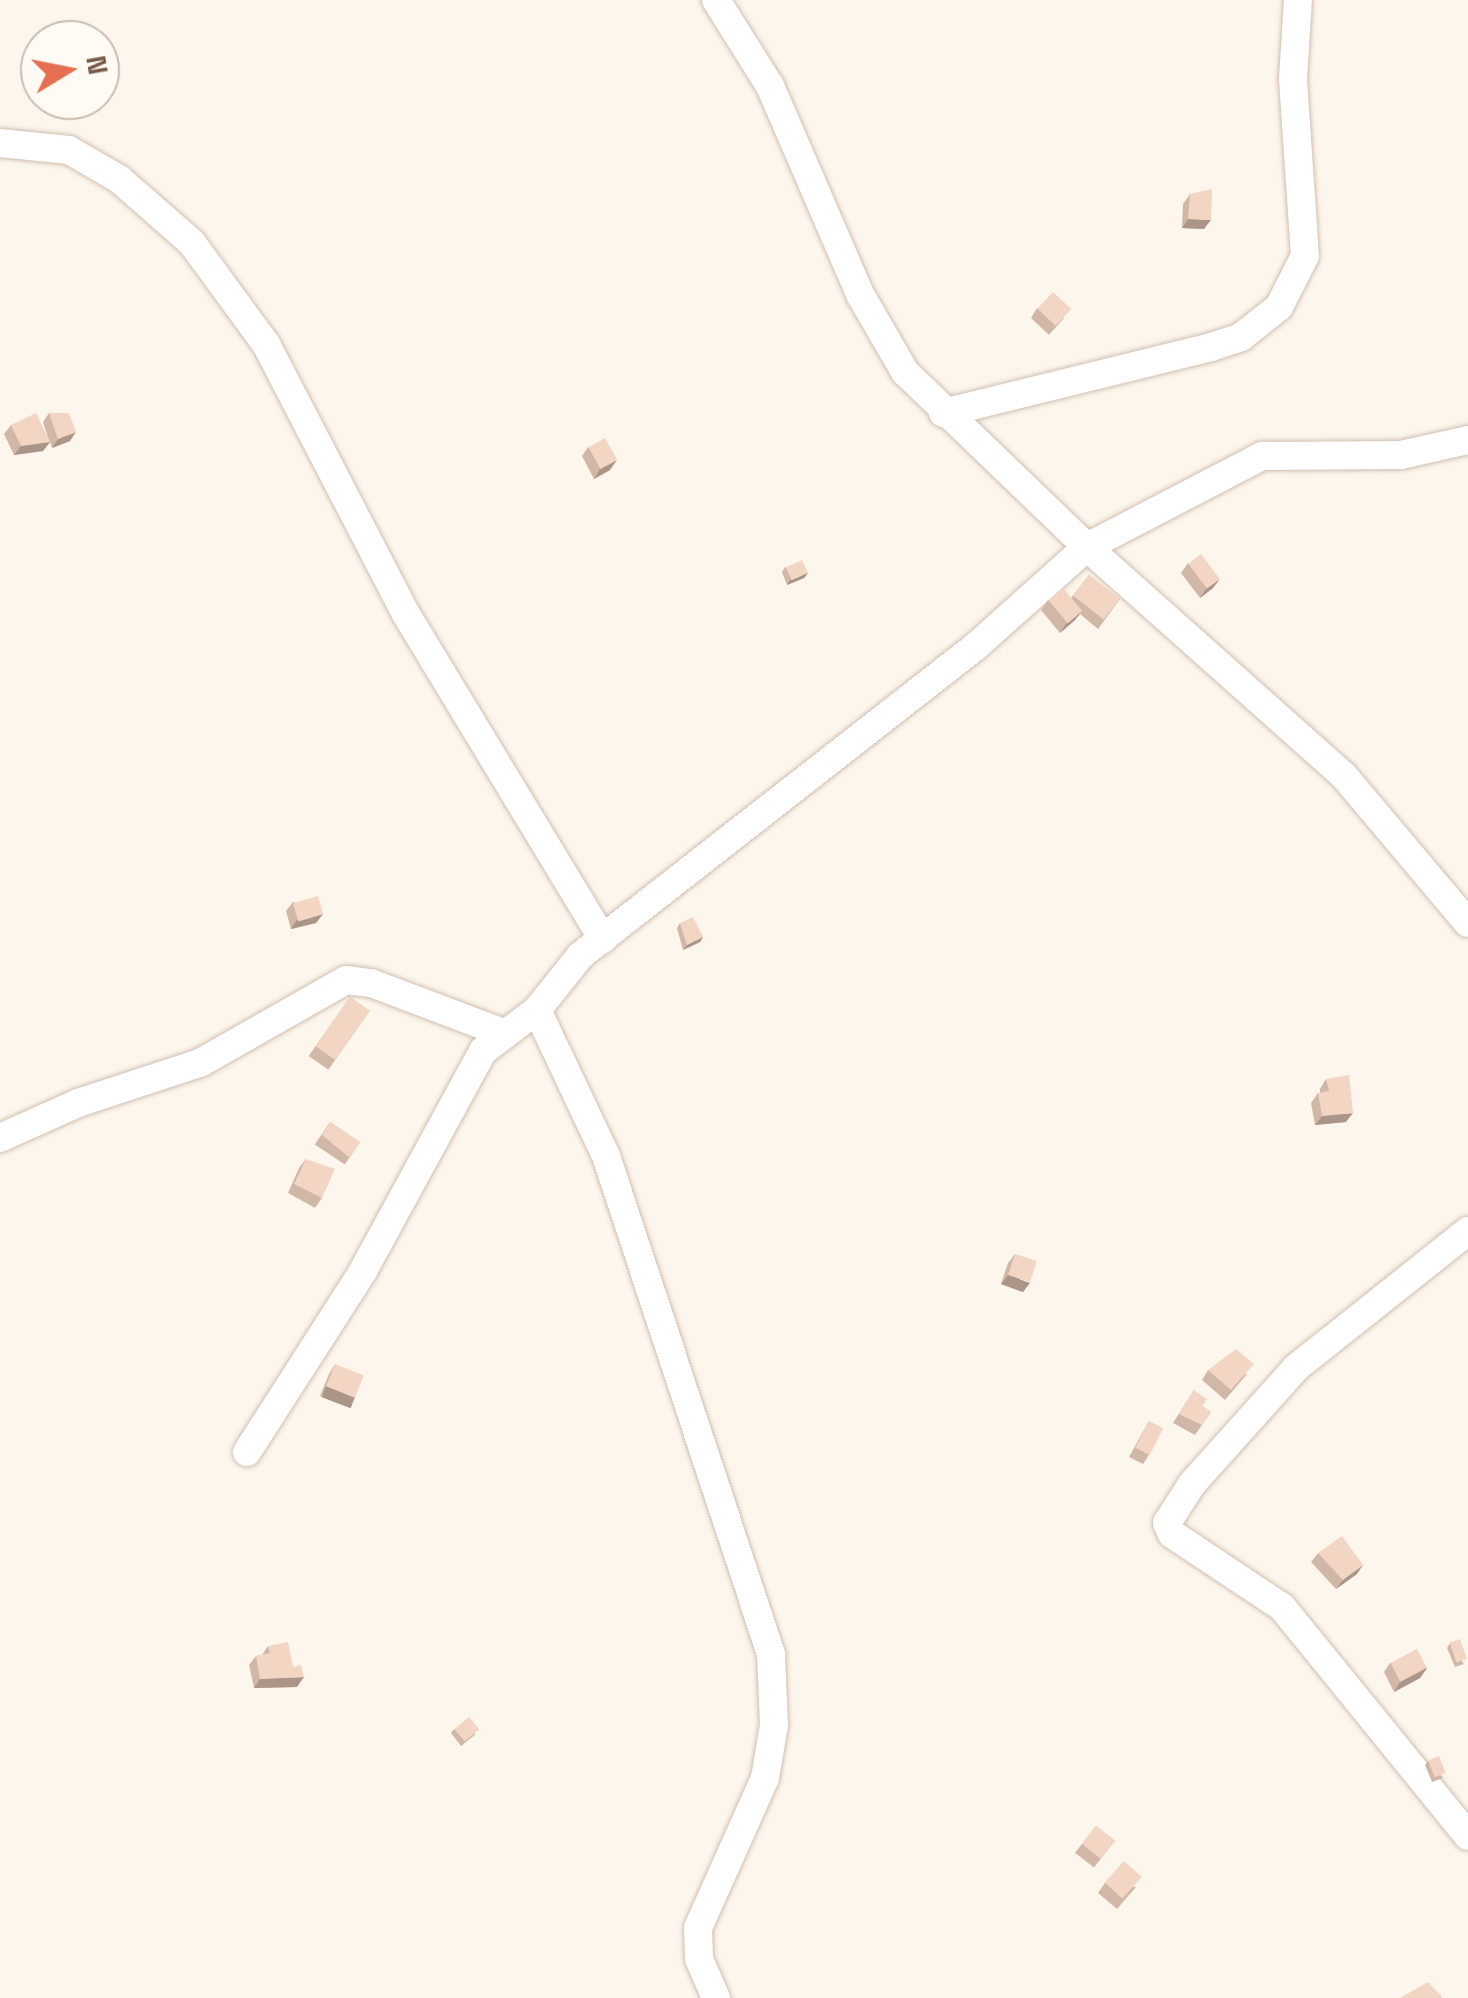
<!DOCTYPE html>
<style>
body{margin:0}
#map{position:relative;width:1468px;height:1998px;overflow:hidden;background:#fdf6ec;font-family:"Space Grotesk",sans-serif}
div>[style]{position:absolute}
.roads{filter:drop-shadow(0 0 2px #d1beb0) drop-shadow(0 0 2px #d1beb0)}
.minor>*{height:28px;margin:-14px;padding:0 14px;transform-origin:14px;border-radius:14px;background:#fff}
.wall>*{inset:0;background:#d1b7a8;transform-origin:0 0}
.shaded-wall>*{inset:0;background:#aa9588;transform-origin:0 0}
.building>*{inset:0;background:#f3d5c3;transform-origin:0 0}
span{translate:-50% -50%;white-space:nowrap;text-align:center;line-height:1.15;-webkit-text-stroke:9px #fffaf3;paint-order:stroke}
.north{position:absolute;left:20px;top:20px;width:100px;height:100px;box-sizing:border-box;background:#fffaf3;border:2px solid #cabbb1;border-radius:50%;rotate:80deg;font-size:28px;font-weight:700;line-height:40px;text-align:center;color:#7a5c4d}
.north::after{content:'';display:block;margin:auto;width:35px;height:45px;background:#e76f51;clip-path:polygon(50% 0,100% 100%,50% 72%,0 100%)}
</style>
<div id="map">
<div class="roads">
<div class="minor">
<div style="left:716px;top:0;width:102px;rotate:57.9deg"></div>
<div style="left:770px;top:86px;width:229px;rotate:66.6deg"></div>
<div style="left:861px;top:296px;width:88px;rotate:59.9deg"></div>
<div style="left:905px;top:372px;width:252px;rotate:43.9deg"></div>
<div style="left:1087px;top:547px;width:344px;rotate:41.7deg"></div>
<div style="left:1344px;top:776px;width:192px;rotate:49.9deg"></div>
<div style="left:0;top:143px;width:69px;rotate:5.8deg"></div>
<div style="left:69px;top:150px;width:58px;rotate:30.1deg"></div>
<div style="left:119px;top:179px;width:97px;rotate:41.2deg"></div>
<div style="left:192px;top:243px;width:125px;rotate:53.8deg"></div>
<div style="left:266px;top:344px;width:304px;rotate:62.6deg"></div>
<div style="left:406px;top:614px;width:380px;rotate:58.8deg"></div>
<div style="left:943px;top:413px;width:276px;rotate:-13.8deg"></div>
<div style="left:1211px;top:347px;width:32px;rotate:-18deg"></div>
<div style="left:1241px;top:337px;width:48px;rotate:-38.3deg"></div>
<div style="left:1279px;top:307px;width:57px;rotate:-63deg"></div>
<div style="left:1305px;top:256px;width:177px;rotate:-93.9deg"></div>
<div style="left:1293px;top:79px;width:79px;rotate:-86.4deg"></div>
<div style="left:537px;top:1010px;width:161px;rotate:64.7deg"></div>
<div style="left:606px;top:1156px;width:525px;rotate:71.67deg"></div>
<div style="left:771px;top:1654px;width:71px;rotate:87.6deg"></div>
<div style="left:774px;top:1725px;width:54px;rotate:99.6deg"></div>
<div style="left:765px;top:1778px;width:164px;rotate:114.1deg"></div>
<div style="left:698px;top:1928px;width:31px;rotate:88deg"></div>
<div style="left:699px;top:1959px;width:43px;rotate:66.4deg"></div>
<div style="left:0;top:1138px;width:85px;rotate:-24.2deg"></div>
<div style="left:78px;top:1103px;width:128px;rotate:-18.2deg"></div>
<div style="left:200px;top:1063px;width:168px;rotate:-29.6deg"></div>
<div style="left:346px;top:980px;width:25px;rotate:7deg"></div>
<div style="left:371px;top:983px;width:144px;rotate:20.7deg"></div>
<div style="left:1468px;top:1231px;width:220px;rotate:141.5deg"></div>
<div style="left:1296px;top:1368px;width:156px;rotate:131.9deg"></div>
<div style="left:1192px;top:1484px;width:46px;rotate:122.7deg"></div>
<div style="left:1167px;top:1523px;width:12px;rotate:66deg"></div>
<div style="left:1172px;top:1534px;width:132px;rotate:33.6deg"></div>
<div style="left:1282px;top:1607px;width:295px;rotate:50.9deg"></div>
<div style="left:247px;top:1452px;width:215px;rotate:-57.3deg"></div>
<div style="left:363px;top:1271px;width:251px;rotate:-61.4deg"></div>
<div style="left:483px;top:1051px;width:68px;rotate:-37.2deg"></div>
<div style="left:537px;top:1010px;width:70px;rotate:-51.3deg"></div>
<div style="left:581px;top:955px;width:500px;rotate:-38.02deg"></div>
<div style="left:975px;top:647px;width:150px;rotate:-41.8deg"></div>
<div style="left:1087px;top:547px;width:197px;rotate:-27.5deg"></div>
<div style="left:1262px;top:456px;width:139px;rotate:-0.4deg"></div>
<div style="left:1401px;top:455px;width:69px;rotate:-12.6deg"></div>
</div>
</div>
<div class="wall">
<div style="clip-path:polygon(1190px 194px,1204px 229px,1182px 228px,1183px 204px)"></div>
<div style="clip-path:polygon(1037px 308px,1064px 318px,1049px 335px,1031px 318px)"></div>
<div style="clip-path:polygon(49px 413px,70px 441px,52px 448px,50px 442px,43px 451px,14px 455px,4px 434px,11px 425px,49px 441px,43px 422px)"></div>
<div style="clip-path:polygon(588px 447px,610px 470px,594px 479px,582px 456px)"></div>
<div style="clip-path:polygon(1188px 563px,1213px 588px,1200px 598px,1181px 573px)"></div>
<div style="clip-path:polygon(785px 567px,808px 573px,804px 578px,787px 585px,782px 572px)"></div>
<div style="clip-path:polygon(1089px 575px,1120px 599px,1098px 629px,1080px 614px,1075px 620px,1060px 633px,1041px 610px,1048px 600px,1071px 598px)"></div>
<div style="clip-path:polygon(293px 902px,323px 914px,316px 923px,291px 929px,286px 911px)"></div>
<div style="clip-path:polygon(680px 923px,703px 937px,700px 942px,683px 950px,677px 928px)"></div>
<div style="left:350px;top:997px;width:24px;height:72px;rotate:35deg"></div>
<div style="clip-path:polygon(1326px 1079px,1346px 1122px,1315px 1125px,1311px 1103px,1318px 1093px,1320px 1093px,1320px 1089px)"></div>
<div style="left:330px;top:1122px;width:36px;height:27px;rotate:34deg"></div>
<div style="clip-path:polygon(306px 1159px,322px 1198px,315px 1208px,288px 1193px,299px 1168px)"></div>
<div style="clip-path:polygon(1015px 1254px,1023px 1292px,1001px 1284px,1008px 1263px)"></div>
<div style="clip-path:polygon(335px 1364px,355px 1397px,349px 1407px,320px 1396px,329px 1374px)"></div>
<div style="clip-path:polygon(1208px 1370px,1247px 1374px,1225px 1400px,1202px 1380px)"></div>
<div style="clip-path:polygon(1194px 1390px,1202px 1406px,1211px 1412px,1195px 1435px,1173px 1423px)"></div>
<div style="clip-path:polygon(1149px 1421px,1149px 1455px,1143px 1464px,1129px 1457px)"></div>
<div style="clip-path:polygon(1318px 1553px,1357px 1574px,1336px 1589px,1311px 1562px)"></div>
<div style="clip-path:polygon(1450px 1643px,1464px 1664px,1455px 1667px,1447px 1648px)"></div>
<div style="clip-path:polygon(268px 1646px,297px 1687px,254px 1688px,249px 1665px,256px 1656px,262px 1655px)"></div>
<div style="clip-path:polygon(1390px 1663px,1427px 1668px,1420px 1678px,1394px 1692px,1384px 1672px)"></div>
<div style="clip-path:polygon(454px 1729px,476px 1734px,461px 1746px,451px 1733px)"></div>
<div style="clip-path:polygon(1428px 1761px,1443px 1778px,1432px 1782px,1425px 1765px)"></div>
<div style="left:1096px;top:1826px;width:24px;height:34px;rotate:38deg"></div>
<div style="clip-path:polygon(1105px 1883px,1136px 1887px,1117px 1909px,1098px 1893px)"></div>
</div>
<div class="shaded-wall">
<div style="clip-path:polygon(1188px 219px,1211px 220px,1204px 229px,1182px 228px)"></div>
<div style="clip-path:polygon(76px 432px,70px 441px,52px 448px,58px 439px)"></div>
<div style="clip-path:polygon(50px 442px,43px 451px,14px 455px,21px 446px)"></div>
<div style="clip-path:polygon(617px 460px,610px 470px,594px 479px,600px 469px)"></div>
<div style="clip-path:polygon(808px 573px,804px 578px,787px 585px,790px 580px)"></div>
<div style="clip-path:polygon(1220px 579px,1213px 588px,1200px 598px,1206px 589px)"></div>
<div style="clip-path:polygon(1082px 611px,1075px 620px,1060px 633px,1066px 624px)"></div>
<div style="clip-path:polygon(323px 914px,316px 923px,291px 929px,297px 920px)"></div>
<div style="clip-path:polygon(703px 937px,700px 942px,683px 950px,687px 945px)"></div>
<div style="clip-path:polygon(1353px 1113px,1346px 1122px,1315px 1125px,1322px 1116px)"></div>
<div style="clip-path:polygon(1008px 1275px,1030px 1283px,1023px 1292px,1001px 1284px)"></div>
<div style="left:326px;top:1386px;width:31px;height:12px;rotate:21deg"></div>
<div style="clip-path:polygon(1363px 1565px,1357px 1574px,1336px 1589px,1343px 1580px)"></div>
<div style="clip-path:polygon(1427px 1668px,1420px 1678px,1394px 1692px,1400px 1682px)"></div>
<div style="clip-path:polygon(304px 1677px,297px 1687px,254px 1688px,260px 1679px)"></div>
</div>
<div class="building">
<div style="clip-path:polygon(1212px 189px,1211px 220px,1188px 219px,1190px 194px)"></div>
<div style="left:1053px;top:292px;width:25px;height:23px;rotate:43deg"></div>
<div style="clip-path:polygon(36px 413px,50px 442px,21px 446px,11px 425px)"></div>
<div style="clip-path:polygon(49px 413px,69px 413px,76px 432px,58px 439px)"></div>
<div style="left:605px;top:438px;width:25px;height:19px;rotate:61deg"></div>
<div style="left:1201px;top:554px;width:31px;height:16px;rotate:53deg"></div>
<div style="left:802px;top:560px;width:14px;height:18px;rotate:65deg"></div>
<div style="left:1089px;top:575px;width:39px;height:26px;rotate:38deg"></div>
<div style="left:1063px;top:588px;width:30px;height:19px;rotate:50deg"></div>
<div style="left:318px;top:896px;width:19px;height:26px;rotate:74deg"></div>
<div style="clip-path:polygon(693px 917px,703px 937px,687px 945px,680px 923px)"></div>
<div style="left:350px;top:997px;width:24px;height:60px;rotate:35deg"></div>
<div style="clip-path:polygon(1349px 1075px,1353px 1113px,1322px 1116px,1318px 1093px,1329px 1091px,1326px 1079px)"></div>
<div style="clip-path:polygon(330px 1122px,360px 1142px,350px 1158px,322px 1135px)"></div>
<div style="clip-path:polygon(306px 1159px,335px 1169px,322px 1198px,294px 1184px)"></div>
<div style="left:1015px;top:1254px;width:23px;height:22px;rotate:18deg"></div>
<div style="clip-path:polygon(1236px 1349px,1254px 1364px,1231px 1390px,1208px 1370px)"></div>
<div style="left:335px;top:1364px;width:31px;height:24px;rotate:22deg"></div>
<div style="clip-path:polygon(1194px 1390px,1207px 1399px,1202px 1406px,1211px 1412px,1202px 1425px,1179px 1414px)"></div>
<div style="left:1149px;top:1421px;width:16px;height:30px;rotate:27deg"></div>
<div style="clip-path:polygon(1342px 1536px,1363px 1565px,1343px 1580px,1318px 1553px)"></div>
<div style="left:1460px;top:1639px;width:21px;height:11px;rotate:71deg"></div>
<div style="clip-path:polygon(288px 1642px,293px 1667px,301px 1665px,304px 1677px,260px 1679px,256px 1656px,270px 1653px,268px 1646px)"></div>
<div style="left:1417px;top:1649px;width:21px;height:30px;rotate:62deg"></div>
<div style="left:469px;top:1717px;width:16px;height:19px;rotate:50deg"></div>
<div style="left:1439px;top:1756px;width:18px;height:12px;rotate:68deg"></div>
<div style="left:1096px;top:1826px;width:24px;height:23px;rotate:38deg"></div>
<div style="left:1124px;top:1861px;width:24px;height:29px;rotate:42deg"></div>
<div style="clip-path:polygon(1428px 1982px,1443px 1998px,1400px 1998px)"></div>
</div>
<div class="north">N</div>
</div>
